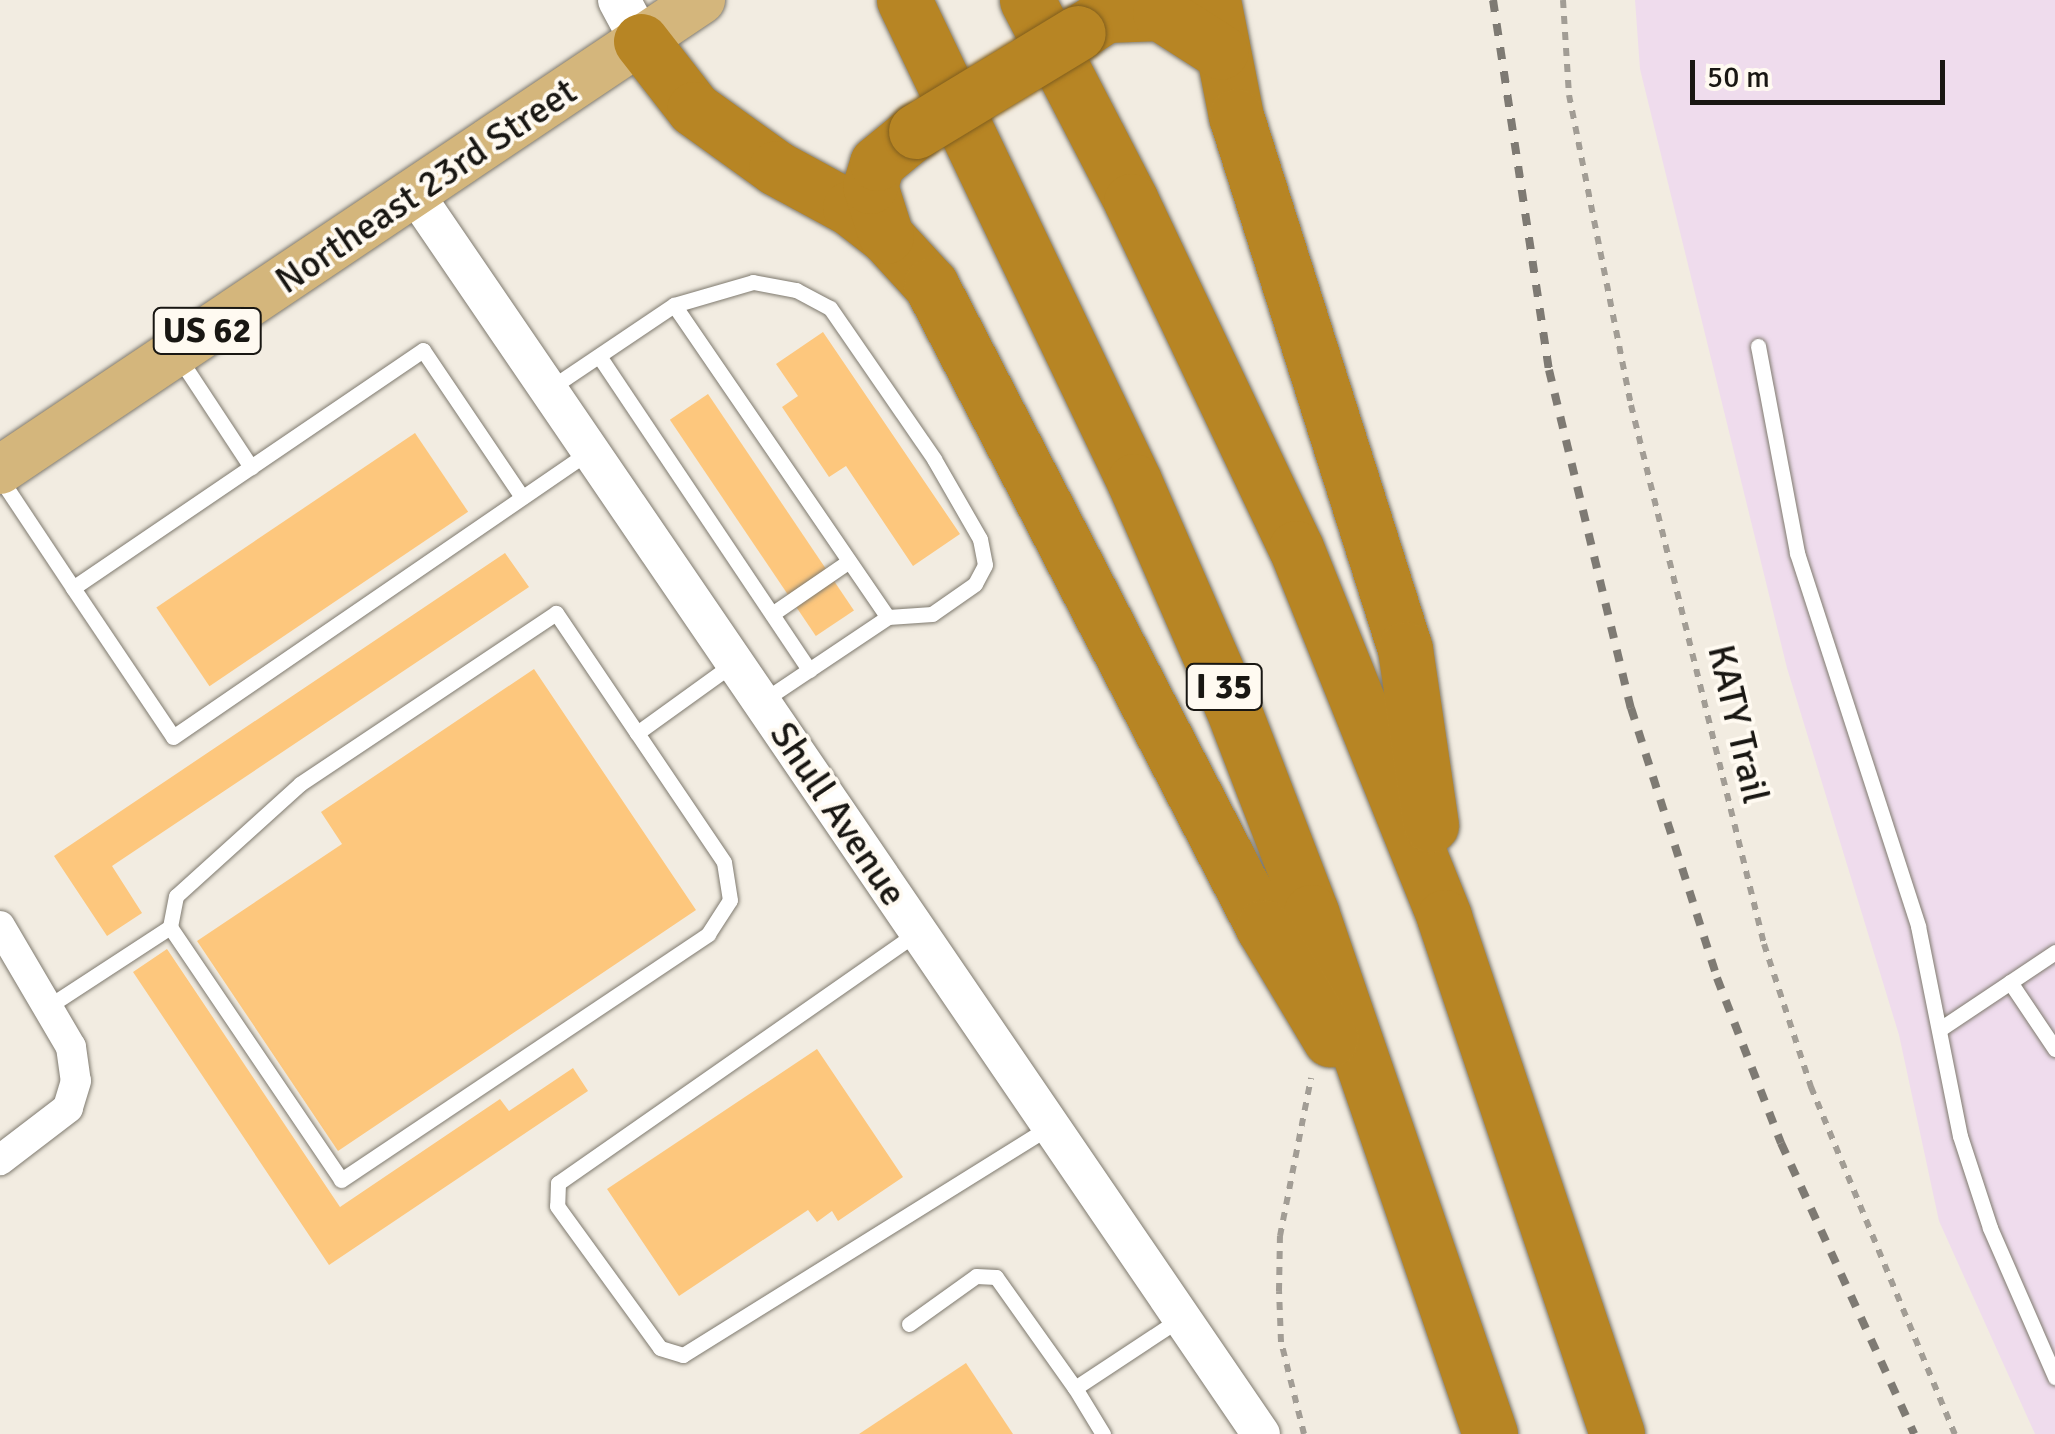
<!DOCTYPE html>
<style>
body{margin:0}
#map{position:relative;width:2055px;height:1434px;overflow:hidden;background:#f2ece1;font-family:Signika,sans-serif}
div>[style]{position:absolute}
.industrial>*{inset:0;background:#efdced}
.building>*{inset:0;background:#fdc77d;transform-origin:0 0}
.path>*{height:6px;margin-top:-3px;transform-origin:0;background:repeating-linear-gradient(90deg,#a29d95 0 8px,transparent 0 16px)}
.roads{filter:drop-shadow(0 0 2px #7f7a6f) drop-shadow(0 0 2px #7f7a6f)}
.service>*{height:15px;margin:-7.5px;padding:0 7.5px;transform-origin:7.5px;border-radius:7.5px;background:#fff}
.minor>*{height:30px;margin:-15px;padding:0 15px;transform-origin:15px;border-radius:15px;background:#fff}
.tertiary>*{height:38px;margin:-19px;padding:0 19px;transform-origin:19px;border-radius:19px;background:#fff}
.secondary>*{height:42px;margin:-21px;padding:0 21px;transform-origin:21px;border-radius:21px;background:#fff}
.primary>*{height:48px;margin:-24px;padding:0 24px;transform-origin:24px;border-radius:24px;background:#d4b67c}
.motorway>*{height:55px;margin:-27.5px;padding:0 27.5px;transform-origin:27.5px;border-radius:27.5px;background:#b78524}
.rail>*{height:8px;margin-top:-4px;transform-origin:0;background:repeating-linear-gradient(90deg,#7e7a73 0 12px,transparent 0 24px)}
.bridges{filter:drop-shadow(0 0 2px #805e1e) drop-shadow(0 0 2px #805e1e)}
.motorway-bridge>*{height:55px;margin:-27.5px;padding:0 27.5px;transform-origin:27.5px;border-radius:27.5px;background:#b78524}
span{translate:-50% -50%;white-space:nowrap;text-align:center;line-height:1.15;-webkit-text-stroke:8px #fffaf1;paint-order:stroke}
.shield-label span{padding:2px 8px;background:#fffaf1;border:2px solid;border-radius:8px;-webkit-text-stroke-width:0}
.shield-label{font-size:35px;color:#191713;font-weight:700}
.street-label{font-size:38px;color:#191713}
.scale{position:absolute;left:1690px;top:60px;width:255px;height:45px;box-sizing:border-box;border:5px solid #191713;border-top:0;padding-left:12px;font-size:30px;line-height:35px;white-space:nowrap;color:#191713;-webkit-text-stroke:8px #fffaf1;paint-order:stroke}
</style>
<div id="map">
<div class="industrial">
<div style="clip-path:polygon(1635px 0,2055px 0,2055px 1434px,2035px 1434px,1939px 1221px,1899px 1035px,1787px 668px,1640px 69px)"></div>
</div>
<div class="building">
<div style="clip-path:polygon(823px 332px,960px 534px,913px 566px,846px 466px,829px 477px,782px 407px,798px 396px,776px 364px)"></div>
<div style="left:708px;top:394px;width:261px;height:46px;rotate:56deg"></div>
<div style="left:415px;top:433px;width:95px;height:312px;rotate:56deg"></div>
<div style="clip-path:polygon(505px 553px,529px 587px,112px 866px,142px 913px,107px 936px,54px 856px)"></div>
<div style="clip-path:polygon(534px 669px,696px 910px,338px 1151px,197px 941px,342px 844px,321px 812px)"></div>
<div style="clip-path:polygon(167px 949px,340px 1207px,500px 1099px,509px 1111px,573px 1068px,588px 1091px,329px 1265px,133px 972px)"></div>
<div style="clip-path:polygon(817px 1049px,903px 1177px,838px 1221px,832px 1211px,817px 1222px,808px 1210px,679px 1296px,607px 1189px)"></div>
<div style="clip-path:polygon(966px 1363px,1013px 1434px,859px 1434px)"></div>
</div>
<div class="path">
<div style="left:1563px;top:0;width:95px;rotate:86.4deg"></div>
<div style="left:1569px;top:95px;width:316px;rotate:78.7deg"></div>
<div style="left:1631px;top:405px;width:555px;rotate:76.14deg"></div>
<div style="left:1764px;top:944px;width:151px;rotate:71.8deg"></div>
<div style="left:1811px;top:1087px;width:376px;rotate:67.5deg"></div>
<div style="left:1304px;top:1434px;width:95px;rotate:-104deg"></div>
<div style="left:1281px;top:1342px;width:51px;rotate:-92.2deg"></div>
<div style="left:1279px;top:1291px;width:55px;rotate:-89deg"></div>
<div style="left:1280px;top:1236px;width:161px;rotate:-78.9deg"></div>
</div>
<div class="roads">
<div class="service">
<div style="left:674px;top:305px;width:82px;rotate:-16.2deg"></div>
<div style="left:753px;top:282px;width:44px;rotate:10.5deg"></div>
<div style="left:796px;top:290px;width:38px;rotate:28deg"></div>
<div style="left:830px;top:308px;width:183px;rotate:55.4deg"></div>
<div style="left:934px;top:459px;width:92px;rotate:60.1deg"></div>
<div style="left:980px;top:539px;width:26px;rotate:79deg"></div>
<div style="left:985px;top:565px;width:21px;rotate:118deg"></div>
<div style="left:975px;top:584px;width:52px;rotate:145.1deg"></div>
<div style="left:932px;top:614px;width:44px;rotate:176.1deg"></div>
<div style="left:1758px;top:346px;width:211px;rotate:79.3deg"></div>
<div style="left:1797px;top:553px;width:392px;rotate:72deg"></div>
<div style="left:1918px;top:926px;width:214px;rotate:78.7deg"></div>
<div style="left:1960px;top:1136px;width:97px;rotate:71.9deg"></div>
<div style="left:1990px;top:1228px;width:163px;rotate:66.4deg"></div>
<div style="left:599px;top:356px;width:378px;rotate:56.2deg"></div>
<div style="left:179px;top:358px;width:131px;rotate:56.6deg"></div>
<div style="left:549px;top:389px;width:151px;rotate:-33.9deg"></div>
<div style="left:674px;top:305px;width:378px;rotate:55.6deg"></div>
<div style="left:888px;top:617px;width:153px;rotate:146.2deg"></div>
<div style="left:0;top:478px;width:132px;rotate:56.4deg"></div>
<div style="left:522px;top:497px;width:177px;rotate:-124deg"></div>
<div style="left:423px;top:350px;width:423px;rotate:145.8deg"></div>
<div style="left:73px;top:588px;width:179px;rotate:56.1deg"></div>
<div style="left:173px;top:737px;width:506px;rotate:-34.44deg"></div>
<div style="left:772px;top:614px;width:93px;rotate:-34.5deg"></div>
<div style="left:637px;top:733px;width:145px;rotate:-124deg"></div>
<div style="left:556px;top:613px;width:308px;rotate:146.3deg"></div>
<div style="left:300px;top:784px;width:167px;rotate:137.9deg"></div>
<div style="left:176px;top:896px;width:32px;rotate:101deg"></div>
<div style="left:170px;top:927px;width:305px;rotate:55.9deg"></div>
<div style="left:341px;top:1180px;width:442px;rotate:-33.8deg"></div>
<div style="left:708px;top:934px;width:40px;rotate:-57.1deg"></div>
<div style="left:730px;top:900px;width:38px;rotate:-99deg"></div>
<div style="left:724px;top:862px;width:156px;rotate:-124deg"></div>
<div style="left:637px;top:733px;width:120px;rotate:-35.8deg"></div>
<div style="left:918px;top:932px;width:439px;rotate:145.1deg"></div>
<div style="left:558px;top:1183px;width:23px;rotate:92deg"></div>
<div style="left:557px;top:1206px;width:175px;rotate:54deg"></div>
<div style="left:660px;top:1348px;width:24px;rotate:17deg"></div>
<div style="left:683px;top:1355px;width:433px;rotate:-31.9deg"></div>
<div style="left:2010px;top:982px;width:81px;rotate:56.1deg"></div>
<div style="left:49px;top:1006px;width:145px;rotate:-33.1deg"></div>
<div style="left:1943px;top:1027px;width:135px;rotate:-33.8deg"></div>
<div style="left:909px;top:1324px;width:82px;rotate:-35.6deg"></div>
<div style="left:976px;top:1276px;width:20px;rotate:3deg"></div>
<div style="left:996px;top:1277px;width:136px;rotate:54.6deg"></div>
<div style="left:1103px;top:1434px;width:54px;rotate:-121.3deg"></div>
<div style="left:1075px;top:1388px;width:127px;rotate:-33.4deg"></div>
</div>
<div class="minor">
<div style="left:0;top:926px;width:140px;rotate:59.6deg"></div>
<div style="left:71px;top:1047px;width:34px;rotate:82deg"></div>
<div style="left:76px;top:1081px;width:28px;rotate:107deg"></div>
<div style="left:68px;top:1108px;width:86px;rotate:142.6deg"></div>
</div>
<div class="tertiary">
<div style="left:415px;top:194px;width:1501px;rotate:55.7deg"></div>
</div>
<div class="secondary">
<div style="left:619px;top:0;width:47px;rotate:61.8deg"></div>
</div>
<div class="primary">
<div style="left:0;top:470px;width:844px;rotate:-33.84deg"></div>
</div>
<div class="motorway">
<div style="left:904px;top:0;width:533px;rotate:64.44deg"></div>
<div style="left:1134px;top:481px;width:245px;rotate:66.5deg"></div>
<div style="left:1232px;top:706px;width:221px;rotate:69deg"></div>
<div style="left:1311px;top:912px;width:552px;rotate:71.07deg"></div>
<div style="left:1027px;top:0;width:226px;rotate:62.6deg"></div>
<div style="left:1131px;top:201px;width:384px;rotate:64.6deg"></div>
<div style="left:1296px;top:548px;width:398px;rotate:68.1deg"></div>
<div style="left:1444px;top:917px;width:545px;rotate:71.5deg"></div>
<div style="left:1213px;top:0;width:118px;rotate:78.8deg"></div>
<div style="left:1236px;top:116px;width:559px;rotate:72.41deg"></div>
<div style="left:1405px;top:649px;width:178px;rotate:81.6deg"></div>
<div style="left:1078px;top:33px;width:33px;rotate:-33deg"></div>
<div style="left:1106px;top:15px;width:54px;rotate:-2.1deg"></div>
<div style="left:1160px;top:13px;width:72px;rotate:32.6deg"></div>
<div style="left:641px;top:41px;width:86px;rotate:52.1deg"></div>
<div style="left:694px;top:109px;width:101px;rotate:35.7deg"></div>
<div style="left:776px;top:168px;width:84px;rotate:28.4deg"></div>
<div style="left:850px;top:208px;width:46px;rotate:37.9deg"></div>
<div style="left:886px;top:236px;width:67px;rotate:47.4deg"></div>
<div style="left:931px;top:285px;width:723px;rotate:62.65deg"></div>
<div style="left:1263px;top:927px;width:131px;rotate:59.1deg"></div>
<div style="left:886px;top:236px;width:52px;rotate:-107.7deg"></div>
<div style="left:870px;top:186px;width:24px;rotate:-73deg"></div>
<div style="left:877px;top:163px;width:50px;rotate:-39.4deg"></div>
</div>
</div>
<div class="rail">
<div style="left:1493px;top:0;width:374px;rotate:81.4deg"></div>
<div style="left:1549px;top:370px;width:348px;rotate:76.4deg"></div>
<div style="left:1631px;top:708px;width:283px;rotate:72.3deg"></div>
<div style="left:1717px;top:978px;width:177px;rotate:68.8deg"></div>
<div style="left:1781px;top:1143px;width:320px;rotate:65.4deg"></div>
</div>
<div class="bridges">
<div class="motorway-bridge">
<div style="left:916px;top:131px;width:189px;rotate:-31.2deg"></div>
</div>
</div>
<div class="shield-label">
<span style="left:207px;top:331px">US 62</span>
<span style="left:1224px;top:687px">I 35</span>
</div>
<div class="street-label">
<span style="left:426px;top:186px;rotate:-34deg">Northeast 23rd Street</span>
<span style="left:1738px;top:724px;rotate:77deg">KATY Trail</span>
<span style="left:838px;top:814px;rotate:56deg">Shull Avenue</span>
</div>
<div class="scale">50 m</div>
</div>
